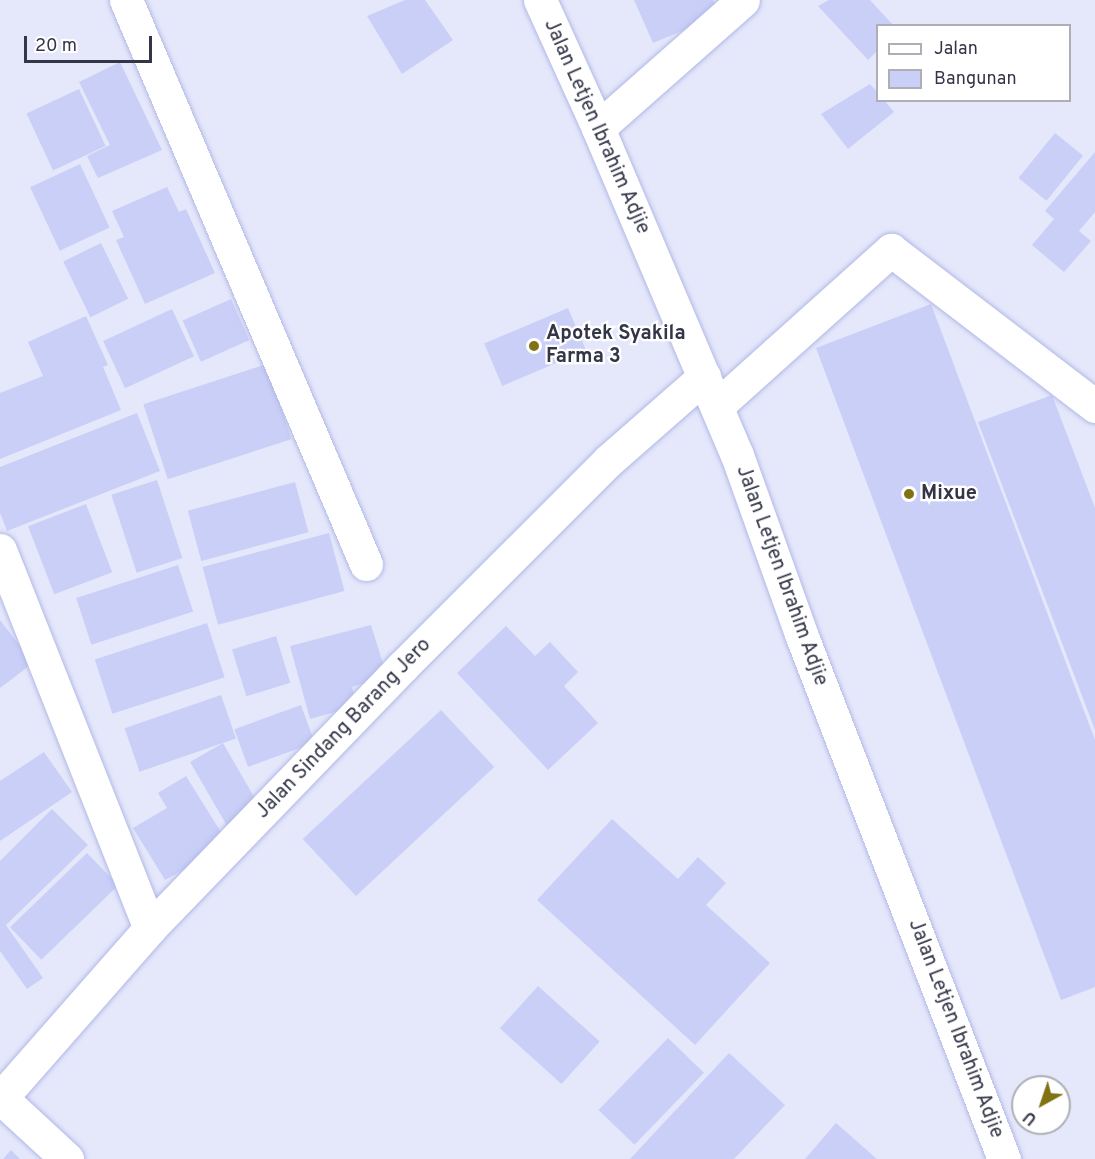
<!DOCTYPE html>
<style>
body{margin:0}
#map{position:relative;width:1095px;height:1159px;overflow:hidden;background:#e5e8fb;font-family:Overpass,sans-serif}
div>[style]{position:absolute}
.building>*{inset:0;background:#c9cff7;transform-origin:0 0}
.roads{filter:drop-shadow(0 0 2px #b2b8e6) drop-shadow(0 0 2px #b2b8e6)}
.street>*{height:33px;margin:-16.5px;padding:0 16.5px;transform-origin:16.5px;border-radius:16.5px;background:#fff}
.primary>*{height:33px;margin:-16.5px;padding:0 16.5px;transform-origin:16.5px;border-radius:16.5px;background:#fff}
.dots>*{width:16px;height:16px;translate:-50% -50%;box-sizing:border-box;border:3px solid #fff;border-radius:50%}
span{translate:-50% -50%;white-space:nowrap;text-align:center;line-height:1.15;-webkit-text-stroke:4.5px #fff;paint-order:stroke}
.street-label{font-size:20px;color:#343648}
.poi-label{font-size:20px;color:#343648;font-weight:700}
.left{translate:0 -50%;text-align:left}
.legend{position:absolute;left:876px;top:24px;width:195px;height:78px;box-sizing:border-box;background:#fff;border:2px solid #aeafb6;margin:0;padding:8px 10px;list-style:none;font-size:18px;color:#343648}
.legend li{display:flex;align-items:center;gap:12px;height:30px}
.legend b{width:30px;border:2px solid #aeafb6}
.north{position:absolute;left:1011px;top:1075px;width:60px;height:60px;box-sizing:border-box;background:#fff;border:2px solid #aeafb6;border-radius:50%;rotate:220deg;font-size:16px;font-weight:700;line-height:24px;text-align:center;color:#343648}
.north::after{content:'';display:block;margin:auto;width:21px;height:27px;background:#817213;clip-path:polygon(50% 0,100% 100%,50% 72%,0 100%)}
.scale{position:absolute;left:24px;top:36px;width:128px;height:27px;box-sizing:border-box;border:3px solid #343648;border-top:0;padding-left:8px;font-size:18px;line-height:21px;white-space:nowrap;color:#343648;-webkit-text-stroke:4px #fff;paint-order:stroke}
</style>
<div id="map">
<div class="building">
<div style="clip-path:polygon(405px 0,425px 0,453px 40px,402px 74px,367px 16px)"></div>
<div style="clip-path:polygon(634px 0,713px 0,720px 15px,653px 43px)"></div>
<div style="clip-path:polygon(829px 0,870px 0,894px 26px,878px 26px,878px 50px,868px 60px,818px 6px)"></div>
<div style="clip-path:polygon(120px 62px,162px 150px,98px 178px,87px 156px,110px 145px,79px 82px)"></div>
<div style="clip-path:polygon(870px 84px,878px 93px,878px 100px,884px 100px,894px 112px,848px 149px,821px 114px)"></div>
<div style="left:79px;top:89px;width:63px;height:58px;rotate:65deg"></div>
<div style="left:1055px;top:133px;width:36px;height:58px;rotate:39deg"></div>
<div style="clip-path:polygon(1095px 152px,1095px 212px,1079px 231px,1091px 241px,1064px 272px,1032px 245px,1054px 219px,1045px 211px)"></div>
<div style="left:80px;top:164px;width:70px;height:55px;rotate:65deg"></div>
<div style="clip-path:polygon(167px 187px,179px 212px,186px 209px,215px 273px,145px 304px,116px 240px,124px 237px,112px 211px)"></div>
<div style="left:101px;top:243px;width:62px;height:42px;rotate:64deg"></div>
<div style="left:231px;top:299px;width:45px;height:53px;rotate:66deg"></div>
<div style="clip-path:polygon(931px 304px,1095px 740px,1095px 987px,1061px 1000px,816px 348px)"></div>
<div style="left:568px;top:308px;width:46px;height:91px;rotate:67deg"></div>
<div style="left:172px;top:309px;width:52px;height:76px;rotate:65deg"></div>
<div style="clip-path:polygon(86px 316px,108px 365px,103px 367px,121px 410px,0 459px,0 393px,43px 376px,28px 342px)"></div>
<div style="left:267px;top:364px;width:79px;height:130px;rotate:72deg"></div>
<div style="clip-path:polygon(1052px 395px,1095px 508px,1095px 730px,978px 422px)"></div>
<div style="clip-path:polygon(137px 413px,160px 471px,7px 531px,0 513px,0 467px)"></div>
<div style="left:157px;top:480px;width:82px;height:48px;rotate:72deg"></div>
<div style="left:295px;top:482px;width:52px;height:111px;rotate:75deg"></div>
<div style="left:86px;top:504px;width:73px;height:62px;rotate:69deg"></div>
<div style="left:329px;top:533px;width:60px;height:131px;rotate:75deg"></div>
<div style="left:178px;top:565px;width:49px;height:107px;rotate:72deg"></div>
<div style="clip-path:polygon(0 620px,33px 663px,0 688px)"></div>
<div style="left:207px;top:623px;width:57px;height:118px;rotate:72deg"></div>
<div style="clip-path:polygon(371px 625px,387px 676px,352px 687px,357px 706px,310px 719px,290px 646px)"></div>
<div style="clip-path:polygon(506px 626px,535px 656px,550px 642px,578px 672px,564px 686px,598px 723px,548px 770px,457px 673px)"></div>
<div style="left:276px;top:636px;width:49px;height:46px;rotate:73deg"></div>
<div style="left:221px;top:695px;width:46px;height:102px;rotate:71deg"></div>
<div style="left:301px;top:705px;width:40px;height:71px;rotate:70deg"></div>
<div style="left:441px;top:710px;width:78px;height:189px;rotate:47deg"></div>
<div style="left:223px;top:743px;width:74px;height:38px;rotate:60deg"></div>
<div style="clip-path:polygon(44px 752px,72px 792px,0 841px,0 781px)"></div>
<div style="clip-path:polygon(186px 776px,229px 845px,165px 880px,133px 828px,167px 808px,158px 793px)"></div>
<div style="clip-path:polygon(52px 809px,88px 845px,6px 925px,43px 978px,27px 989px,0 951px,0 861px)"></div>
<div style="clip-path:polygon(612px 819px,678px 879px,698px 857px,726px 883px,706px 905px,770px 963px,695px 1045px,537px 900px)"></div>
<div style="left:87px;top:853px;width:45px;height:107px;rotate:46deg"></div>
<div style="left:538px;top:986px;width:83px;height:57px;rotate:42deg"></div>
<div style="left:668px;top:1038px;width:50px;height:100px;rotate:44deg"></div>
<div style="clip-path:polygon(729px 1053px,785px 1105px,734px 1159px,630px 1159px)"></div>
<div style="clip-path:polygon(836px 1123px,877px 1159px,805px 1159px)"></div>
<div style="clip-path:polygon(11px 1150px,20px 1159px,3px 1159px)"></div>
</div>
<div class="roads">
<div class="street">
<div style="left:126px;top:0;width:613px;rotate:66.95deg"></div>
<div style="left:598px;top:128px;width:193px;rotate:-41.4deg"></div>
<div style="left:717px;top:406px;width:234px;rotate:-41.9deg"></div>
<div style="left:891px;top:250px;width:257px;rotate:37.4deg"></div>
<div style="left:0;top:550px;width:407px;rotate:68.4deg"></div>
<div style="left:1px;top:1098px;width:90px;rotate:42.7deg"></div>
<div style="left:0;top:1099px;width:227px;rotate:-48.7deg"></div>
<div style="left:150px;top:928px;width:363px;rotate:-46deg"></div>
<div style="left:402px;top:667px;width:291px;rotate:-45deg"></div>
<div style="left:608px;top:461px;width:128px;rotate:-41.2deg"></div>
</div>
<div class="primary">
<div style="left:540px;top:0;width:141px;rotate:65.6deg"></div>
<div style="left:598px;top:128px;width:355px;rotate:67deg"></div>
<div style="left:737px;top:455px;width:190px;rotate:70.3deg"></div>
<div style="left:801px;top:634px;width:563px;rotate:68.86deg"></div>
</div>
</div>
<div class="dots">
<div style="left:534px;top:346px;background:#817213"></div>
<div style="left:909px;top:494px;background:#817213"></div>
</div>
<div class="street-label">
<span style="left:596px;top:127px;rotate:66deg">Jalan Letjen Ibrahim Adjie</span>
<span style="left:781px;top:576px;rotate:70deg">Jalan Letjen Ibrahim Adjie</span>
<span style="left:344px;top:729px;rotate:-46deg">Jalan Sindang Barang Jero</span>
<span style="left:955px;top:1029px;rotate:69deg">Jalan Letjen Ibrahim Adjie</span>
</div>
<div class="poi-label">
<span class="left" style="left:546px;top:346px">Apotek Syakila<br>Farma 3</span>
<span class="left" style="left:921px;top:494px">Mixue</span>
</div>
<ul class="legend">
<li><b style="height:8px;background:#fff"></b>Jalan</li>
<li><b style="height:16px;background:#c9cff7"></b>Bangunan</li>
</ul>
<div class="north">U</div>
<div class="scale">20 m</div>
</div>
